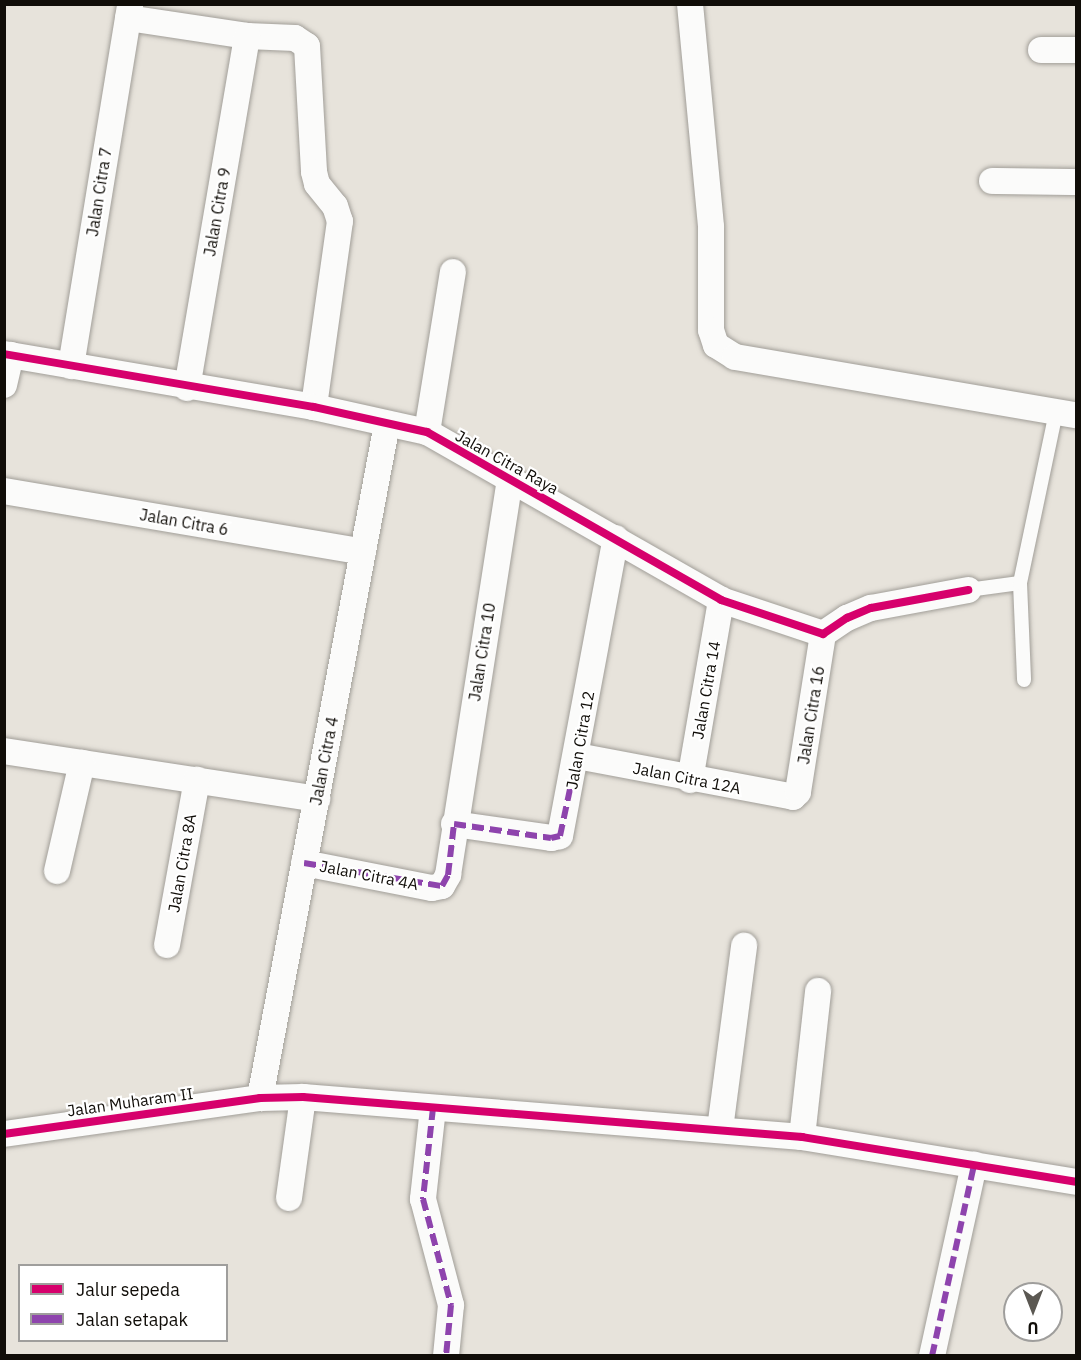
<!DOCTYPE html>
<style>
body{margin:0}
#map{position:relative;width:1081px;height:1360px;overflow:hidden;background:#e7e3db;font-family:"IBM Plex Sans",sans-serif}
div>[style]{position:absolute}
.roads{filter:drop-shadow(0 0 2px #a19e98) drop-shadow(0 0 2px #a19e98)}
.lane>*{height:14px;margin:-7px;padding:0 7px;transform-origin:7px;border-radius:7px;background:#fbfbfa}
.street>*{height:26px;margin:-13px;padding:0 13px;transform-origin:13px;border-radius:13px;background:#fbfbfa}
.quiet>*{height:6px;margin-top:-3px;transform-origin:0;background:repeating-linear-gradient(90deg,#8e44ad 0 12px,transparent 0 18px)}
.cycleway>*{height:8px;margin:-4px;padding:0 4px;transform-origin:4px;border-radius:4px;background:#d6006c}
span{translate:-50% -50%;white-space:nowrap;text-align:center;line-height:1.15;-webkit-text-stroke:4.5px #fff;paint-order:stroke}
.street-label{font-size:16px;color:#100d08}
.frame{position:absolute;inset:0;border:6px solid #100d08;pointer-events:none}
.legend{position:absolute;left:18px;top:1264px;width:210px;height:78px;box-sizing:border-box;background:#fff;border:2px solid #9f9e9c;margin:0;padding:8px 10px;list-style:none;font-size:18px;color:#100d08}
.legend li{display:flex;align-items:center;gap:12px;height:30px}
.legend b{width:30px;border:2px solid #9f9e9c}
.north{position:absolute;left:1003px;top:1282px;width:60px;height:60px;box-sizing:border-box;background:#fff;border:2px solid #9f9e9c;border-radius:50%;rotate:180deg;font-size:16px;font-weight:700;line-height:24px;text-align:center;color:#100d08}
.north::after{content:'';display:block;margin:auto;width:21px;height:27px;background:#5b5852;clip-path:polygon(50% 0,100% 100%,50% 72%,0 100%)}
</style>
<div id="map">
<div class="roads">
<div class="lane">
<div style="left:1020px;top:583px;width:97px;rotate:87.6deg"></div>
<div style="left:968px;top:590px;width:52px;rotate:-7.7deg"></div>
<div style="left:1020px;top:583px;width:175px;rotate:-78.1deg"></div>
</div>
<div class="street">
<div style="left:690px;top:4px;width:224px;rotate:84.6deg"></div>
<div style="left:711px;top:227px;width:103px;rotate:90deg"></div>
<div style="left:711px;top:330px;width:16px;rotate:72deg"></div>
<div style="left:716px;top:345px;width:22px;rotate:32deg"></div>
<div style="left:735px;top:357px;width:346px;rotate:9.7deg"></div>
<div style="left:128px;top:18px;width:120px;rotate:8.6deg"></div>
<div style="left:247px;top:36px;width:48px;rotate:2.4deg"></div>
<div style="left:295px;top:38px;width:14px;rotate:34deg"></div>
<div style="left:307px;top:46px;width:126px;rotate:86.8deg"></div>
<div style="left:314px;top:172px;width:12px;rotate:76deg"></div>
<div style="left:317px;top:184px;width:28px;rotate:51deg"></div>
<div style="left:335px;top:206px;width:16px;rotate:72deg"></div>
<div style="left:340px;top:221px;width:188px;rotate:98deg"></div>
<div style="left:1041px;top:50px;width:35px"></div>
<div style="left:992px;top:181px;width:84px;rotate:0.7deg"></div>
<div style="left:4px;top:354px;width:314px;rotate:9.7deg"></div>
<div style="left:314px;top:407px;width:116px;rotate:12.5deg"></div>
<div style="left:427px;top:432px;width:339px;rotate:29.7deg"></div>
<div style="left:721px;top:600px;width:108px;rotate:18.4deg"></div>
<div style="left:823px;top:634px;width:29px;rotate:-34deg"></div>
<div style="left:847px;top:618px;width:26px;rotate:-23deg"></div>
<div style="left:871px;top:608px;width:99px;rotate:-10.5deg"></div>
<div style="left:71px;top:366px;width:367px;rotate:-80.7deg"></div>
<div style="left:4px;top:385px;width:31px;rotate:-77deg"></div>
<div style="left:187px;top:388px;width:357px;rotate:-80.3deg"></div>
<div style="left:427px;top:432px;width:162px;rotate:-80.8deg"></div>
<div style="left:4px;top:491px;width:364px;rotate:9.6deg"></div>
<div style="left:4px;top:751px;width:317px;rotate:8.7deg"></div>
<div style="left:577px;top:756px;width:220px;rotate:10.7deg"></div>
<div style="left:793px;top:797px;width:7px;rotate:-45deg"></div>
<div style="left:798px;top:792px;width:160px;rotate:-81deg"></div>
<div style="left:690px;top:780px;width:183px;rotate:-80.2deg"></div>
<div style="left:454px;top:824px;width:98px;rotate:8.2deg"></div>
<div style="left:551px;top:838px;width:9px;rotate:-13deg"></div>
<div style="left:560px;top:836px;width:303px;rotate:-79.4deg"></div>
<div style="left:304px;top:863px;width:130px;rotate:11.1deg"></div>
<div style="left:432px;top:888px;width:10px;rotate:-11deg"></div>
<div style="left:442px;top:886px;width:13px;rotate:-61deg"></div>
<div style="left:448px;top:875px;width:400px;rotate:-81.1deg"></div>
<div style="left:57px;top:871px;width:111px;rotate:-77deg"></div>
<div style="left:167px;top:945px;width:168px;rotate:-79.7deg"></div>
<div style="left:260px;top:1098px;width:686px;rotate:-79.33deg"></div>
<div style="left:433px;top:1108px;width:92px;rotate:96.3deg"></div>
<div style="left:423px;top:1199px;width:110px;rotate:75.2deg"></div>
<div style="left:451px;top:1305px;width:51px;rotate:95.6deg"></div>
<div style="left:720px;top:1129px;width:185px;rotate:-82.5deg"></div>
<div style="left:4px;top:1134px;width:259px;rotate:-8deg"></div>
<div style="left:260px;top:1098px;width:43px;rotate:-1.3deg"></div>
<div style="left:303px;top:1097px;width:501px;rotate:4.58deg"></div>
<div style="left:802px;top:1137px;width:278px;rotate:9.3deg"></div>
<div style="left:802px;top:1137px;width:147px;rotate:-83.7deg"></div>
<div style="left:289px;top:1198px;width:102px;rotate:-82.1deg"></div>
<div style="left:932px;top:1356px;width:196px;rotate:-77.6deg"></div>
</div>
</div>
<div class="quiet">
<div style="left:304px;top:863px;width:140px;rotate:9.5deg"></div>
<div style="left:442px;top:886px;width:13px;rotate:-61deg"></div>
<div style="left:448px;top:875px;width:51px;rotate:-83.3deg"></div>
<div style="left:454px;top:824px;width:98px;rotate:8.2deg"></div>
<div style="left:551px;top:838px;width:9px;rotate:-13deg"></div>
<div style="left:560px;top:836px;width:82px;rotate:-78deg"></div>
<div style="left:433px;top:1108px;width:92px;rotate:96.3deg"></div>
<div style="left:423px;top:1199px;width:110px;rotate:75.2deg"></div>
<div style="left:451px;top:1305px;width:51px;rotate:95.6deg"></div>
<div style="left:932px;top:1356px;width:196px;rotate:-77.6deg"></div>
</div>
<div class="cycleway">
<div style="left:4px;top:354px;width:314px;rotate:9.7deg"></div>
<div style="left:314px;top:407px;width:116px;rotate:12.5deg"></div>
<div style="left:427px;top:432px;width:339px;rotate:29.7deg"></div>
<div style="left:721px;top:600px;width:108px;rotate:18.4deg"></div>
<div style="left:823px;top:634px;width:29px;rotate:-34deg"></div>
<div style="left:847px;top:618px;width:26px;rotate:-23deg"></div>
<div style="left:871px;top:608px;width:99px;rotate:-10.5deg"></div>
<div style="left:4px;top:1134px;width:259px;rotate:-8deg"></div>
<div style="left:260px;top:1098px;width:43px;rotate:-1.3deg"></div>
<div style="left:303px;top:1097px;width:501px;rotate:4.58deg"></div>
<div style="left:802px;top:1137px;width:278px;rotate:9.3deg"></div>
</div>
<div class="street-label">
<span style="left:99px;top:192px;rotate:-81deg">Jalan Citra 7</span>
<span style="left:217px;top:212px;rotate:-80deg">Jalan Citra 9</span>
<span style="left:507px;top:462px;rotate:29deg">Jalan Citra Raya</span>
<span style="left:184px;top:522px;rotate:10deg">Jalan Citra 6</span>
<span style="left:482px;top:652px;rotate:-81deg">Jalan Citra 10</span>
<span style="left:706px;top:690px;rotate:-80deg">Jalan Citra 14</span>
<span style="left:811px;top:715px;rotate:-81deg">Jalan Citra 16</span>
<span style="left:580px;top:740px;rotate:-80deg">Jalan Citra 12</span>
<span style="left:324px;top:761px;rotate:-79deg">Jalan Citra 4</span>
<span style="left:687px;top:778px;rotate:11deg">Jalan Citra 12A</span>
<span style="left:182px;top:863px;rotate:-80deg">Jalan Citra 8A</span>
<span style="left:369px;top:875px;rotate:11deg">Jalan Citra 4A</span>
<span style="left:130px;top:1102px;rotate:-8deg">Jalan Muharam II</span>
</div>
<div class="frame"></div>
<ul class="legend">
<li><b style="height:8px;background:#d6006c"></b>Jalur sepeda</li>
<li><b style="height:8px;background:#8e44ad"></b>Jalan setapak</li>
</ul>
<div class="north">U</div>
</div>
